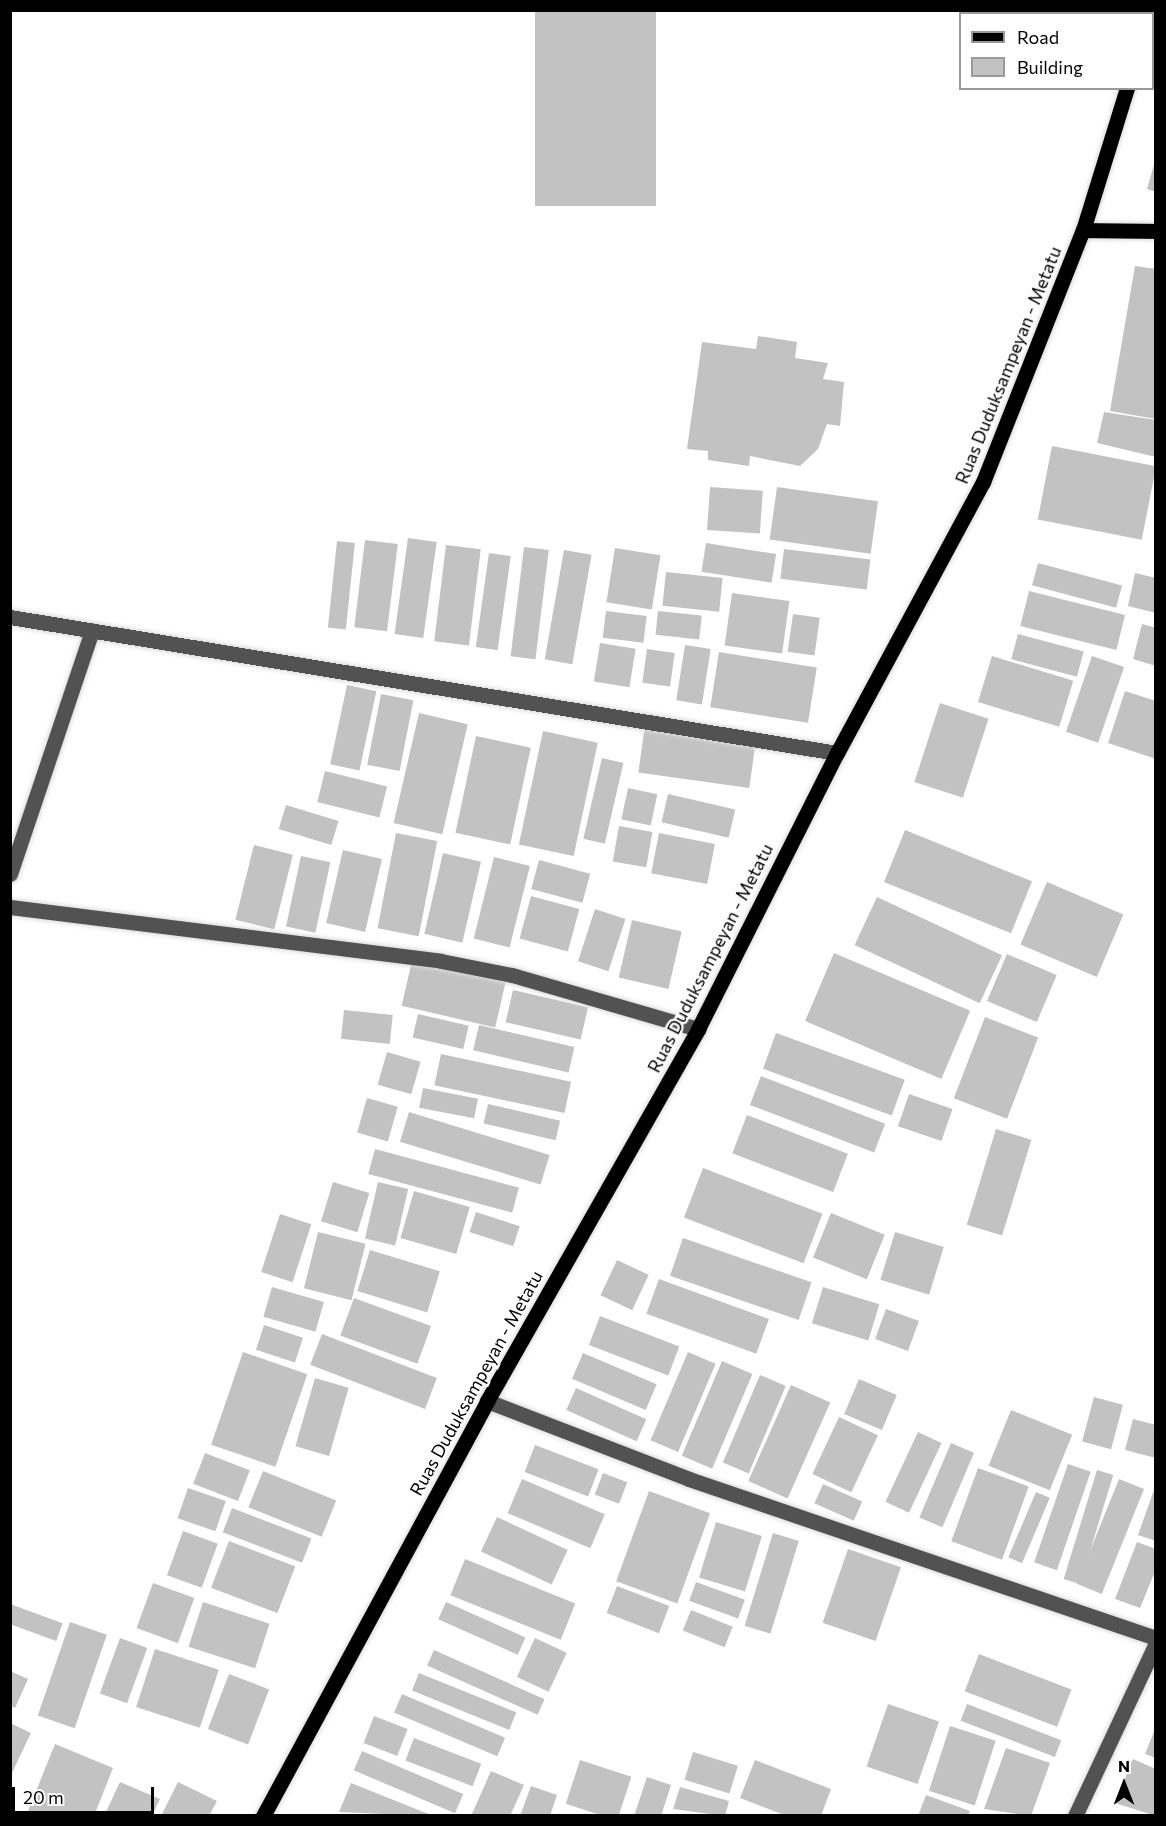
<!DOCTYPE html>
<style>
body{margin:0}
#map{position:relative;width:1166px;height:1826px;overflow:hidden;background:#fff;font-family:Commissioner,sans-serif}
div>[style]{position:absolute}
.building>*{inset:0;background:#c2c2c2;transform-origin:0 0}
.roads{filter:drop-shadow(0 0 2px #dbdbdb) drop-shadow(0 0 2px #dbdbdb)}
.minor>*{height:15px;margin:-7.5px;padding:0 7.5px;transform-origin:7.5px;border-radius:7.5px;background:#525252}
.major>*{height:15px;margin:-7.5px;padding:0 7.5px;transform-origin:7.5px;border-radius:7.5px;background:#000}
span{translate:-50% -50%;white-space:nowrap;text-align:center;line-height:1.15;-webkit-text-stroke:4.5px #fff;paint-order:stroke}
.street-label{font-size:18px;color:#000}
.frame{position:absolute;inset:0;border:12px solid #000;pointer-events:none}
.legend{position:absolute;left:959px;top:12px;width:195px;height:78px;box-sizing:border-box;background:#fff;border:2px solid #999;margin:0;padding:8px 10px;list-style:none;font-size:18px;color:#000}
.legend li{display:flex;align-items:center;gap:12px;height:30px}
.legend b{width:30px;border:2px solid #999}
.north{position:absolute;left:1094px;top:1754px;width:60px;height:60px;-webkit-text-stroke:4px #fff;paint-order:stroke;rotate:0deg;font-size:16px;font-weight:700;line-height:24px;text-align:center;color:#000}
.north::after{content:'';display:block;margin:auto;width:21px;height:27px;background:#000;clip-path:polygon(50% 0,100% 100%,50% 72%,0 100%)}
.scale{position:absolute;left:12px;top:1787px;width:142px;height:27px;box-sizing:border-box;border:3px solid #000;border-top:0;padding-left:8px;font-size:18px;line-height:21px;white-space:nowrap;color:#000;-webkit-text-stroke:4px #fff;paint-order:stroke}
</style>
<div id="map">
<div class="building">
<div style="left:535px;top:10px;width:121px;height:196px"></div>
<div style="clip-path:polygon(1155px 161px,1156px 161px,1156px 192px,1147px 189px)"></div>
<div style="clip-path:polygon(1135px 266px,1156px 269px,1156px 419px,1110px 411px)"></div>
<div style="clip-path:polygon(758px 336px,797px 342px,795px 358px,828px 363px,823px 379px,844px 382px,840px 426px,827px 424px,818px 449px,800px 466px,750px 456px,749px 466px,708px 460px,708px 451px,687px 449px,702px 342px,756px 349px)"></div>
<div style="clip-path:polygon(1104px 412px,1156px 420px,1156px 457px,1097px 443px)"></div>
<div style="left:1052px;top:446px;width:106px;height:75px;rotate:11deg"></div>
<div style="left:710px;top:487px;width:53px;height:43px;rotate:4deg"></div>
<div style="left:777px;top:487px;width:102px;height:53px;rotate:8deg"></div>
<div style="left:408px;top:538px;width:29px;height:97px;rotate:8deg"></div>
<div style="left:365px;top:540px;width:33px;height:88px;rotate:7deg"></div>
<div style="left:337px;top:541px;width:18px;height:87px;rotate:6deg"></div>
<div style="left:706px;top:543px;width:71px;height:29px;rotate:9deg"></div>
<div style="left:446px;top:545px;width:35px;height:97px;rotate:7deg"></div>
<div style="left:524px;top:547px;width:25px;height:110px;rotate:7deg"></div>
<div style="left:615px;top:548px;width:46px;height:55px;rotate:9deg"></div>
<div style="left:784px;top:549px;width:87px;height:30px;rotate:7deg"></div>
<div style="left:564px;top:550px;width:28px;height:111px;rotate:10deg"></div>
<div style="left:489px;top:553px;width:22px;height:95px;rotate:8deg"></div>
<div style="left:1038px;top:563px;width:87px;height:23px;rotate:15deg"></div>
<div style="left:666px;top:572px;width:57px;height:34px;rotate:6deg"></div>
<div style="clip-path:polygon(1135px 573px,1156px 578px,1156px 613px,1128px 606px)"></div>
<div style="left:1029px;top:591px;width:99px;height:36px;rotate:14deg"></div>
<div style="left:732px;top:593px;width:58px;height:53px;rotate:8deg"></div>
<div style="left:606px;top:611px;width:41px;height:27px;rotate:7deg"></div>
<div style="left:658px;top:611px;width:44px;height:24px;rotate:6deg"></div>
<div style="left:793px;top:614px;width:27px;height:38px;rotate:8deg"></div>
<div style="clip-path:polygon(1142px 624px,1156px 628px,1156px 666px,1133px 659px)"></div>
<div style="left:1018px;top:634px;width:68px;height:26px;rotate:15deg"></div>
<div style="left:600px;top:643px;width:36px;height:39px;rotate:9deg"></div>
<div style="left:685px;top:645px;width:26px;height:56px;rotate:9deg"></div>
<div style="left:647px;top:649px;width:28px;height:34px;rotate:8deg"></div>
<div style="left:719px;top:652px;width:99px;height:56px;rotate:9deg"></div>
<div style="left:992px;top:656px;width:85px;height:48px;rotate:17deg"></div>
<div style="left:1092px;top:656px;width:34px;height:80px;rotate:19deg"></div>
<div style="left:347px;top:685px;width:30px;height:81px;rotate:12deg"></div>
<div style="clip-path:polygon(1125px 691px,1156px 701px,1156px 759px,1108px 743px)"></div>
<div style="left:381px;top:694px;width:33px;height:72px;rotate:11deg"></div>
<div style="left:940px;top:703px;width:51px;height:83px;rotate:18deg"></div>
<div style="left:419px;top:713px;width:50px;height:113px;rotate:13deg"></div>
<div style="left:645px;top:725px;width:112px;height:48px;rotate:8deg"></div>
<div style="left:543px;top:731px;width:56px;height:116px;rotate:12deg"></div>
<div style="left:476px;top:736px;width:56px;height:99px;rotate:12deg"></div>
<div style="left:602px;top:758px;width:22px;height:83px;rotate:13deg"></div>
<div style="left:325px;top:771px;width:64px;height:32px;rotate:14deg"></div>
<div style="left:628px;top:788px;width:30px;height:32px;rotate:12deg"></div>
<div style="left:668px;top:794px;width:69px;height:29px;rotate:13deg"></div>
<div style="left:286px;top:805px;width:55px;height:25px;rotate:17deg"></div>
<div style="left:619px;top:826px;width:34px;height:36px;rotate:10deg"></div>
<div style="left:905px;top:830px;width:137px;height:56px;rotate:22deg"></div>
<div style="left:396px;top:833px;width:42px;height:97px;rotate:11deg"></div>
<div style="left:659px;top:833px;width:57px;height:41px;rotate:11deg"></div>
<div style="left:254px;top:845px;width:40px;height:77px;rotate:14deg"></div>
<div style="left:343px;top:850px;width:40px;height:75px;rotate:13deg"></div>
<div style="left:443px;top:853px;width:39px;height:83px;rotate:13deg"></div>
<div style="left:301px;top:856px;width:30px;height:72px;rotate:12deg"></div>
<div style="left:494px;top:857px;width:37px;height:84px;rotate:14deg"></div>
<div style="left:539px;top:860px;width:53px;height:30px;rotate:15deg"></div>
<div style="left:1047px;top:882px;width:83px;height:68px;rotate:23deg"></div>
<div style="left:531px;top:896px;width:50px;height:44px;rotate:15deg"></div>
<div style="left:877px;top:897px;width:138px;height:53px;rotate:25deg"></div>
<div style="left:595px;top:909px;width:32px;height:55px;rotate:18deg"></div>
<div style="left:632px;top:920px;width:51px;height:59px;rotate:13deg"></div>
<div style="left:834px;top:953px;width:148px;height:74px;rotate:23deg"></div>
<div style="left:1007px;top:954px;width:54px;height:51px;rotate:23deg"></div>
<div style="left:412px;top:961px;width:96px;height:46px;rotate:13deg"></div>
<div style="left:513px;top:990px;width:77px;height:33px;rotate:13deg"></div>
<div style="left:344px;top:1010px;width:49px;height:29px;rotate:6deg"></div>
<div style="left:418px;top:1014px;width:52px;height:24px;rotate:13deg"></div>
<div style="left:985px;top:1017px;width:57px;height:87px;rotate:21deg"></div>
<div style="left:479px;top:1025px;width:98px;height:26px;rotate:13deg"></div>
<div style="left:776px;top:1033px;width:137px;height:38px;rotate:20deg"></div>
<div style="left:387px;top:1052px;width:35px;height:34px;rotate:16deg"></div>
<div style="left:441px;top:1054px;width:133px;height:32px;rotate:12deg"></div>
<div style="left:761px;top:1076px;width:133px;height:31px;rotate:21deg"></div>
<div style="left:423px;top:1088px;width:56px;height:20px;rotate:11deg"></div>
<div style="left:909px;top:1094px;width:46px;height:34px;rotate:19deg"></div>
<div style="left:367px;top:1098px;width:32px;height:36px;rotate:16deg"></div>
<div style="left:488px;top:1104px;width:74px;height:20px;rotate:13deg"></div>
<div style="left:409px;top:1112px;width:147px;height:31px;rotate:17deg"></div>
<div style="left:747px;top:1115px;width:108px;height:41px;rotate:21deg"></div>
<div style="left:996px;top:1129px;width:37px;height:100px;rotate:17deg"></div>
<div style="left:375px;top:1149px;width:149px;height:26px;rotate:15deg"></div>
<div style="left:703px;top:1168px;width:128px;height:53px;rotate:21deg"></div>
<div style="left:333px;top:1182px;width:38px;height:41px;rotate:17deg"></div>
<div style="left:378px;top:1182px;width:31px;height:58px;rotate:13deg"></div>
<div style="left:414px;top:1191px;width:58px;height:49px;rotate:16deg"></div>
<div style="left:476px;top:1212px;width:46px;height:21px;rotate:18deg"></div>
<div style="left:831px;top:1213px;width:58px;height:48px;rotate:22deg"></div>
<div style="left:280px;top:1214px;width:33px;height:61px;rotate:18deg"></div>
<div style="left:318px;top:1232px;width:49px;height:58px;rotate:14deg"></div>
<div style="left:895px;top:1232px;width:51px;height:50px;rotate:17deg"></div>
<div style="left:683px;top:1238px;width:136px;height:40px;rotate:19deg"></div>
<div style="left:370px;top:1250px;width:73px;height:43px;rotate:17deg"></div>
<div style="left:617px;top:1260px;width:35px;height:39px;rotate:25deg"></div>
<div style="left:659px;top:1279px;width:117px;height:37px;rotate:20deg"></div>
<div style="left:272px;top:1287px;width:54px;height:31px;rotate:16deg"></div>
<div style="left:823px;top:1287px;width:59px;height:38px;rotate:17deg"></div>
<div style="left:354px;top:1298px;width:82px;height:40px;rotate:20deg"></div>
<div style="left:886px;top:1309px;width:35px;height:32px;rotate:20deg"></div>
<div style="left:600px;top:1316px;width:85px;height:31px;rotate:21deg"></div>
<div style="left:264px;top:1325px;width:41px;height:26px;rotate:18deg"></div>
<div style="left:322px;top:1334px;width:123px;height:33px;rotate:21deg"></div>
<div style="left:243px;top:1352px;width:68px;height:98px;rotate:19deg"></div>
<div style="left:688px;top:1352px;width:30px;height:96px;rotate:23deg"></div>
<div style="left:583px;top:1353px;width:80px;height:28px;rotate:23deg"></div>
<div style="left:722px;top:1361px;width:33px;height:103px;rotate:23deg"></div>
<div style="left:760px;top:1375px;width:28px;height:95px;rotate:23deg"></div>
<div style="left:315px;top:1378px;width:35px;height:71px;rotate:16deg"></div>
<div style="left:859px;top:1379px;width:41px;height:38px;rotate:23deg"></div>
<div style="left:791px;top:1385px;width:43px;height:105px;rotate:24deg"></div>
<div style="left:576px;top:1388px;width:77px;height:24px;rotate:24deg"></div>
<div style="left:1094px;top:1397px;width:30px;height:46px;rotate:15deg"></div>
<div style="left:1011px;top:1410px;width:66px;height:60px;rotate:22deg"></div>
<div style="left:839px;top:1417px;width:43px;height:63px;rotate:25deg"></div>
<div style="clip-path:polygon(1133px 1419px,1156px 1425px,1156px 1458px,1125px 1450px)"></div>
<div style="left:918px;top:1432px;width:26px;height:77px;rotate:25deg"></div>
<div style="left:951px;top:1443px;width:25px;height:81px;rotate:23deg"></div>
<div style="left:535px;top:1445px;width:68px;height:29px;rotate:21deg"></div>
<div style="left:205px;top:1453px;width:48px;height:33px;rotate:21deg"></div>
<div style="left:1068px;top:1464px;width:24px;height:104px;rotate:19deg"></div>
<div style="left:978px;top:1468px;width:54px;height:78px;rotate:20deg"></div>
<div style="left:1097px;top:1470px;width:17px;height:114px;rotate:17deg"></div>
<div style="left:263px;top:1471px;width:79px;height:39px;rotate:22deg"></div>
<div style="left:603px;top:1473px;width:26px;height:23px;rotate:21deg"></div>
<div style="left:522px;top:1479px;width:90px;height:37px;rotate:23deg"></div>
<div style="left:1119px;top:1479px;width:27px;height:113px;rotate:22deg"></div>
<div style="left:823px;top:1484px;width:43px;height:21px;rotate:24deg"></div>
<div style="clip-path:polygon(1156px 1484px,1156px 1541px,1138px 1535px)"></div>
<div style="left:188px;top:1488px;width:40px;height:32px;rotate:19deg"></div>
<div style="left:649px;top:1491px;width:65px;height:96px;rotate:20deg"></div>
<div style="left:1036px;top:1492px;width:15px;height:71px;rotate:23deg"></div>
<div style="left:232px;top:1508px;width:85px;height:26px;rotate:21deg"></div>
<div style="left:497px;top:1517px;width:78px;height:38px;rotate:25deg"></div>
<div style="left:716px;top:1522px;width:48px;height:58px;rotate:17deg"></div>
<div style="left:183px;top:1531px;width:37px;height:47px;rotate:20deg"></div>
<div style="left:773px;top:1533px;width:27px;height:97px;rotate:17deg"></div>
<div style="left:229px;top:1541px;width:71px;height:50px;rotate:21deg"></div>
<div style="clip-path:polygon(1137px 1542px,1156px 1549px,1156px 1569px,1140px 1608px,1115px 1599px)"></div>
<div style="left:848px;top:1549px;width:56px;height:78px;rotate:19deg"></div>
<div style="left:465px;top:1559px;width:119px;height:39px;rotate:22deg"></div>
<div style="left:696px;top:1582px;width:52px;height:20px;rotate:20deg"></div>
<div style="left:153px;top:1583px;width:44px;height:48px;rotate:20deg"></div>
<div style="left:617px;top:1586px;width:56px;height:29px;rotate:21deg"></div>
<div style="left:203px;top:1602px;width:70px;height:47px;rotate:18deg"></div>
<div style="left:446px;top:1602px;width:87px;height:19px;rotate:24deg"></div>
<div style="left:10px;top:1604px;width:56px;height:19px;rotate:20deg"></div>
<div style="left:691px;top:1610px;width:45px;height:22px;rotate:22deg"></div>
<div style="left:70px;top:1622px;width:39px;height:99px;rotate:19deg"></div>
<div style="left:120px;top:1638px;width:29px;height:59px;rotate:20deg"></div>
<div style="left:535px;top:1638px;width:35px;height:43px;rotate:25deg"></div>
<div style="left:155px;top:1649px;width:67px;height:61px;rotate:18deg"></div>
<div style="left:434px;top:1650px;width:121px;height:17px;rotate:24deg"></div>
<div style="left:979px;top:1654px;width:99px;height:40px;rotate:21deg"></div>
<div style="clip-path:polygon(10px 1671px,28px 1679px,15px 1708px,10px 1706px)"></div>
<div style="left:419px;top:1673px;width:105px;height:19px;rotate:22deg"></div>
<div style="left:229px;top:1674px;width:43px;height:59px;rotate:21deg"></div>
<div style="left:402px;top:1694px;width:112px;height:20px;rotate:23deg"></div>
<div style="left:888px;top:1704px;width:54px;height:66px;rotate:19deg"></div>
<div style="left:967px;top:1704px;width:101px;height:18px;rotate:21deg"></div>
<div style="left:374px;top:1716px;width:36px;height:29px;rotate:21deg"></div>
<div style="clip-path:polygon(10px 1723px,31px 1733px,10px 1777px)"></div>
<div style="left:950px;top:1726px;width:48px;height:68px;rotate:18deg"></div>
<div style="clip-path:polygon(1155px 1729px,1156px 1729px,1156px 1758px,1145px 1754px)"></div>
<div style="left:414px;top:1738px;width:72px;height:24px;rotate:21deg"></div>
<div style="clip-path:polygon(55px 1744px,113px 1768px,94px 1816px,26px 1816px)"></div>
<div style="clip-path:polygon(1006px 1748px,1050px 1763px,1031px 1816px,984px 1809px)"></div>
<div style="left:362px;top:1751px;width:110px;height:21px;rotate:23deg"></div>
<div style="left:693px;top:1752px;width:47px;height:29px;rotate:17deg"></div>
<div style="clip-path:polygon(1133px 1759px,1156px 1769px,1156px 1816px,1115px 1803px)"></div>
<div style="left:580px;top:1760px;width:54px;height:46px;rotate:18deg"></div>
<div style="clip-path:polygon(755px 1760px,831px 1789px,821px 1816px,787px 1816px,740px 1798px)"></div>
<div style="clip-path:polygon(491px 1771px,524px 1785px,510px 1816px,471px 1816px)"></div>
<div style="clip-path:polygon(647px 1777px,671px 1785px,661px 1816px,634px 1816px)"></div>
<div style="clip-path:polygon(120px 1782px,160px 1799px,152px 1816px,104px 1816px)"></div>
<div style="clip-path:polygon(178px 1782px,217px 1801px,209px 1816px,161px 1816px)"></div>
<div style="clip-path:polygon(351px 1783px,431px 1815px,431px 1816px,339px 1812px)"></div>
<div style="clip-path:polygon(531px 1786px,557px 1795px,550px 1816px,520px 1816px)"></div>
<div style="clip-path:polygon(680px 1787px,729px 1801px,725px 1816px,673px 1809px)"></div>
<div style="clip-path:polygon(926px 1795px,970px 1811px,968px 1816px,918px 1816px)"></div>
</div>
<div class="roads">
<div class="minor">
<div style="left:10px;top:617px;width:838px;rotate:9.34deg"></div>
<div style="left:10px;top:874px;width:257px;rotate:-71.4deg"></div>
<div style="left:10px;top:907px;width:434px;rotate:7.1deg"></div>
<div style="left:441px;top:961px;width:72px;rotate:11.2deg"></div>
<div style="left:512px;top:975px;width:194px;rotate:16.2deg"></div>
<div style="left:487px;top:1401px;width:217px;rotate:21.1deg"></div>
<div style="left:689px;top:1479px;width:493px;rotate:18.8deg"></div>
<div style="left:1075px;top:1816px;width:191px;rotate:-64.9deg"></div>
</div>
<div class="major">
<div style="left:1151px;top:14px;width:4px;rotate:-76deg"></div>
<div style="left:1083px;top:230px;width:73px;rotate:0.8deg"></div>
<div style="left:263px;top:1816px;width:472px;rotate:-61.6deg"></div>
<div style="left:487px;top:1401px;width:428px;rotate:-60.4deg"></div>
<div style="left:698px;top:1029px;width:309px;rotate:-63.3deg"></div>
<div style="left:837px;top:753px;width:308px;rotate:-61.7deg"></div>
<div style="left:983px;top:482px;width:271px;rotate:-68.4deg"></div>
<div style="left:1083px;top:230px;width:149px;rotate:-72.8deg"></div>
</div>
</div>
<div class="street-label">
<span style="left:1008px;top:365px;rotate:-68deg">Ruas Duduksampeyan - Metatu</span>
<span style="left:710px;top:958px;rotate:-63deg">Ruas Duduksampeyan - Metatu</span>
<span style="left:476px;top:1383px;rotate:-61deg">Ruas Duduksampeyan - Metatu</span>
</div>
<div class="frame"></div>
<ul class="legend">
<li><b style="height:8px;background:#000"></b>Road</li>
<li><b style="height:16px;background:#c2c2c2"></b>Building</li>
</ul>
<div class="north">N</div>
<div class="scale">20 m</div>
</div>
